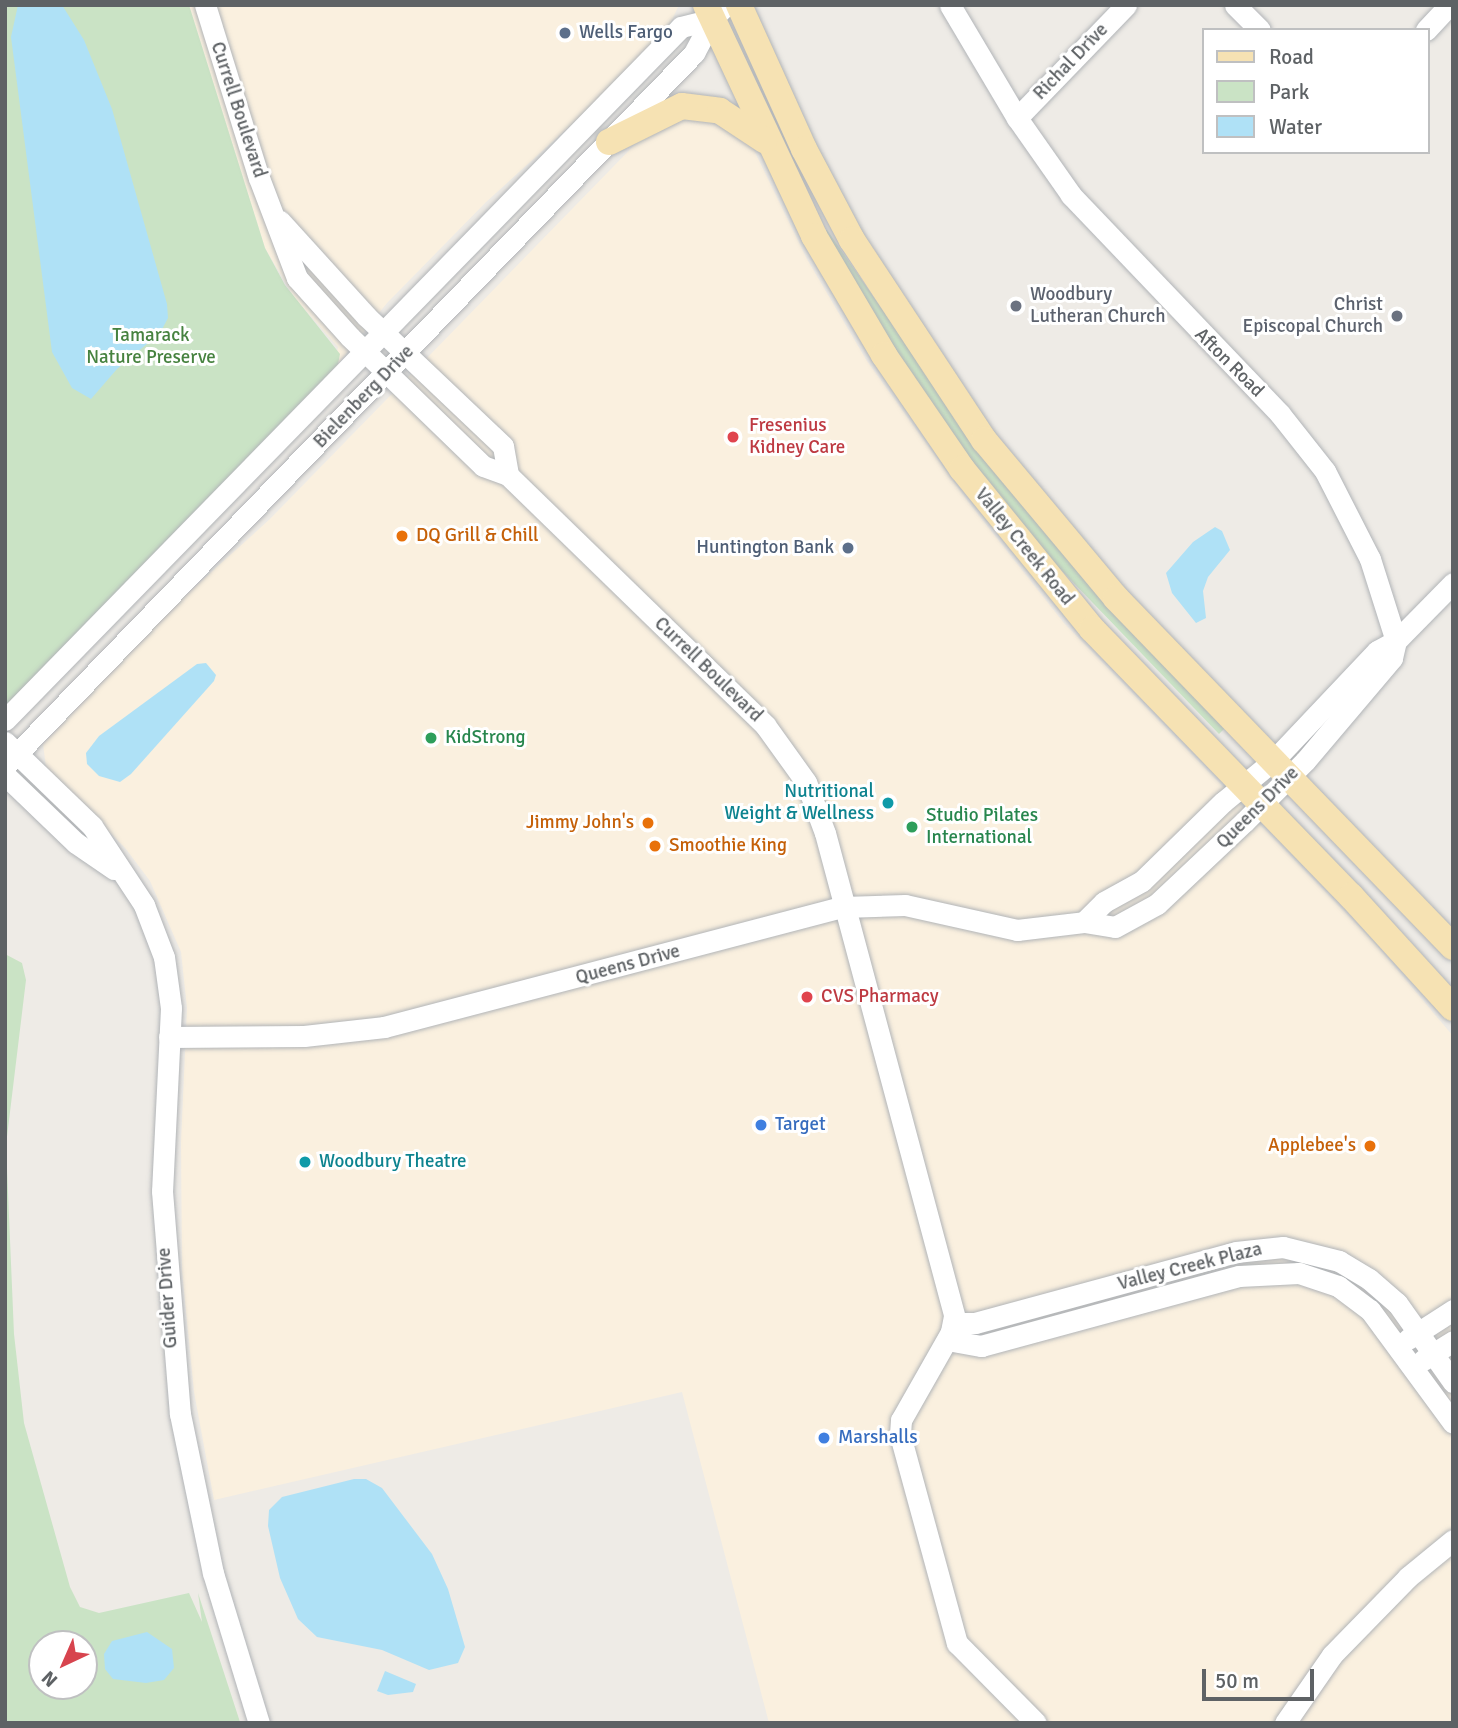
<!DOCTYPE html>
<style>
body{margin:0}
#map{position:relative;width:1458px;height:1728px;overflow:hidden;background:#eeebe6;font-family:Signika,sans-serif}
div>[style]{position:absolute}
.commercial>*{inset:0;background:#faf0df}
.green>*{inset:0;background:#cae3c5}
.water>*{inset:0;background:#afe1f6}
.roads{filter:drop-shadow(0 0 2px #b1b4b7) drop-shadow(0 0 2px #b1b4b7)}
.minor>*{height:21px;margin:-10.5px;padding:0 10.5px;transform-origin:10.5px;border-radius:10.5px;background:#fff}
.major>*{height:26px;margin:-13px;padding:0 13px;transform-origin:13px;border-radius:13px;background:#f6e2b3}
.dots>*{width:19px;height:19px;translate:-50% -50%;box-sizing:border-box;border:4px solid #fff;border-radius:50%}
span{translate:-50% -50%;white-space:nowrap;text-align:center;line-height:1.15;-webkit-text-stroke:6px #fff;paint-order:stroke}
.service-label{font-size:19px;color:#4e5e75}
.left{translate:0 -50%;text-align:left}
.right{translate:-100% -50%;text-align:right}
.street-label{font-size:19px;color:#5e6265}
.worship-label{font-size:19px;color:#5b616d}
.park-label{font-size:19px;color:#46823f}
.health-label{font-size:19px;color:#be3a42}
.food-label{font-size:19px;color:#c56008}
.leisure-label{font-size:19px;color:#27864d}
.culture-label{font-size:19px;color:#0d838f}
.shop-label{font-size:19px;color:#366cbe}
.frame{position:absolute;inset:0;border:7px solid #5e6265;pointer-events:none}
.legend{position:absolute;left:1202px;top:28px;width:228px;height:126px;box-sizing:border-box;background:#fff;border:2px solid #bfc0c1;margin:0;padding:9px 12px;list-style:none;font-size:21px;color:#5e6265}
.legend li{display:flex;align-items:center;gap:14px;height:35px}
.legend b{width:35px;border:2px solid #bfc0c1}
.north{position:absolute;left:28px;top:1630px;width:70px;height:70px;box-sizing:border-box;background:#fff;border:2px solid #bfc0c1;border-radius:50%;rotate:224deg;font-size:19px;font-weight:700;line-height:28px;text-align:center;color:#5e6265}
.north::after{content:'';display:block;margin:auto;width:24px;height:32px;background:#d7444e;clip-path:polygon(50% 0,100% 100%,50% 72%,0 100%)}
.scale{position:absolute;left:1202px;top:1669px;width:112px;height:32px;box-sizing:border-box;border:4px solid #5e6265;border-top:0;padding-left:9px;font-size:21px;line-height:24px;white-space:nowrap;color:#5e6265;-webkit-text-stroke:5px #fff;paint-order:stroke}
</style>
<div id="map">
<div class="commercial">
<div style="clip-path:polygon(189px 5px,679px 5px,670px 24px,581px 116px,486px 202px,387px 303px,334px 369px,338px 347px,294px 297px,265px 248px)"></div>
<div style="clip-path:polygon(699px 114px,752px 146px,807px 259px,867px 361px,969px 503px,1064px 623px,1373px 941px,1453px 1036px,1453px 1723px,769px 1723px,682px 1392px,214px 1500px,194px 1392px,182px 1271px,181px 1142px,187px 1008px,181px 952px,150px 881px,126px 849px,46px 767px,43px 744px,167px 612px,270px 519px,649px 130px)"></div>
</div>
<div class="green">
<div style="clip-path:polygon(5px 5px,189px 5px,265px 248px,285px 285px,340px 354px,338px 364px,5px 706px)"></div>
<div style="clip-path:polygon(827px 230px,893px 325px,1227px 726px,1219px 734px,1041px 549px,934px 412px,824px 232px)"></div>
<div style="clip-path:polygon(evenodd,5px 954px,22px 963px,26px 980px,6px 1145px,14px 1334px,24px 1423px,70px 1587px,80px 1607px,99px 1613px,189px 1593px,202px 1622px,198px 1593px,240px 1722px,5px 1723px,5px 954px,42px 1644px,84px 1644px,84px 1686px,42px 1686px,42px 1644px)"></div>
</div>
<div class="water">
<div style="clip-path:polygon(18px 5px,62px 5px,84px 40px,112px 109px,167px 304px,168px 318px,160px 333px,117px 369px,91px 399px,72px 388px,52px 352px,11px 37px)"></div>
<div style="clip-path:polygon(1215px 527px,1222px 531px,1230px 550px,1208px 577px,1203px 591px,1206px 618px,1196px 623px,1172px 593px,1166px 573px,1193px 542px)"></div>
<div style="clip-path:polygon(206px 663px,216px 675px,214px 681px,131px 774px,120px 782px,99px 776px,87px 764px,86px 753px,99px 736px,197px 664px)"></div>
<div style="clip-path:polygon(354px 1479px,366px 1479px,382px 1488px,432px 1554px,448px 1589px,465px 1647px,458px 1663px,429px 1670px,382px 1650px,317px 1637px,298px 1619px,280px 1578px,268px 1526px,269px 1510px,282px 1497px)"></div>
<div style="clip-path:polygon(147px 1632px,172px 1649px,174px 1668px,164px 1680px,146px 1683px,113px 1679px,105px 1669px,104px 1654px,112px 1641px)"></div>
<div style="clip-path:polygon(385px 1671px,416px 1684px,413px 1692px,388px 1695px,377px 1691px)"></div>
</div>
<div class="roads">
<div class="minor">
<div style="left:205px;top:5px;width:181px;rotate:72.7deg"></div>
<div style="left:259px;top:178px;width:107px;rotate:69.2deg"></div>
<div style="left:297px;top:278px;width:79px;rotate:48.1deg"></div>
<div style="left:350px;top:337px;width:185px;rotate:44.1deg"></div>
<div style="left:483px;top:466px;width:27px;rotate:20deg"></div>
<div style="left:508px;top:475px;width:359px;rotate:44.2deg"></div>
<div style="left:765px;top:725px;width:70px;rotate:54.3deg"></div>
<div style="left:806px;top:782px;width:54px;rotate:69.6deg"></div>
<div style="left:825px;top:833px;width:500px;rotate:75deg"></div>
<div style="left:954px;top:1316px;width:16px;rotate:101deg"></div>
<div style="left:951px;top:1332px;width:101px;rotate:119.6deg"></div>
<div style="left:901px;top:1420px;width:15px;rotate:94deg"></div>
<div style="left:900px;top:1435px;width:216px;rotate:74.7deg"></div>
<div style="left:957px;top:1643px;width:112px;rotate:45.4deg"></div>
<div style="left:1235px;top:5px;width:35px;rotate:45deg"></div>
<div style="left:1426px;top:30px;width:34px;rotate:-47deg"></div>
<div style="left:1017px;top:118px;width:157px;rotate:-46deg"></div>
<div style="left:280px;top:221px;width:128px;rotate:47.8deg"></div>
<div style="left:366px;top:316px;width:189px;rotate:43.5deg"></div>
<div style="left:503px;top:446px;width:29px;rotate:80deg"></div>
<div style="left:5px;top:720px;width:968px;rotate:-45.71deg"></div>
<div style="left:681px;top:27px;width:32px;rotate:-14deg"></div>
<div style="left:5px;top:742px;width:121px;rotate:44deg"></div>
<div style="left:92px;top:826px;width:95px;rotate:56.6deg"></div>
<div style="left:144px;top:905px;width:56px;rotate:69deg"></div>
<div style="left:164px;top:957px;width:51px;rotate:82.2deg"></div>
<div style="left:171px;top:1008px;width:183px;rotate:92.8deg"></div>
<div style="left:162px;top:1191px;width:224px;rotate:85.4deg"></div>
<div style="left:180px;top:1414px;width:162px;rotate:78.3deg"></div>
<div style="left:213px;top:1573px;width:157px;rotate:73deg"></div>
<div style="left:5px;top:766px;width:992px;rotate:-45.98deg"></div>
<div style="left:694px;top:53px;width:38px;rotate:-62deg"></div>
<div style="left:712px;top:19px;width:20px;rotate:-45deg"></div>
<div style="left:5px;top:775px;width:98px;rotate:43.8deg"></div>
<div style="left:76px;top:843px;width:46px;rotate:34.4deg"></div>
<div style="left:1084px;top:922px;width:28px;rotate:-45deg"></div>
<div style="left:1104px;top:902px;width:43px;rotate:-28.9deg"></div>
<div style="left:1142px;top:881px;width:113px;rotate:-44.3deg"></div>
<div style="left:1223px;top:802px;width:66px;rotate:-39.5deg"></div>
<div style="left:1274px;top:760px;width:150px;rotate:-46.6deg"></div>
<div style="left:1377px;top:651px;width:21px;rotate:-28deg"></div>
<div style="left:1396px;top:641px;width:81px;rotate:-45.5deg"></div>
<div style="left:169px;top:1037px;width:135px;rotate:-0.4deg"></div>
<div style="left:304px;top:1036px;width:81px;rotate:-6.4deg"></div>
<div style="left:384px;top:1027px;width:474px;rotate:-14.7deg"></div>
<div style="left:843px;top:907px;width:62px;rotate:-1.8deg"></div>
<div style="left:905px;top:905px;width:115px;rotate:12.6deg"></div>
<div style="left:1017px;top:930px;width:67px;rotate:-6.8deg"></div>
<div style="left:1084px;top:922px;width:31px;rotate:9deg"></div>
<div style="left:1115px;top:927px;width:48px;rotate:-28.7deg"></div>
<div style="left:1157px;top:904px;width:120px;rotate:-43.3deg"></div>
<div style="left:1244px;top:822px;width:86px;rotate:-45deg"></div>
<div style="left:1305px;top:761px;width:135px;rotate:-49.8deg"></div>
<div style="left:1392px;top:658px;width:17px;rotate:-77deg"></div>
<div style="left:1396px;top:641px;width:86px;rotate:-107.6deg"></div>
<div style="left:1370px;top:559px;width:99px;rotate:-117.1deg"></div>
<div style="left:1325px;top:471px;width:73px;rotate:-128.3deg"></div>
<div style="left:1280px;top:414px;width:303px;rotate:-133.7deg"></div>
<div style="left:1071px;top:195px;width:94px;rotate:-125deg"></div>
<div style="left:1017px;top:118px;width:131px;rotate:-120.7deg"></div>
<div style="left:954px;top:1323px;width:21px"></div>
<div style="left:975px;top:1323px;width:270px;rotate:-15.2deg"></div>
<div style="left:1236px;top:1252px;width:47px;rotate:-6.1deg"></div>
<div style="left:1283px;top:1247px;width:58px;rotate:14deg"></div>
<div style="left:1339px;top:1261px;width:35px;rotate:31deg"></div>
<div style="left:1369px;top:1279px;width:37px;rotate:41deg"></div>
<div style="left:1397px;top:1303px;width:97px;rotate:54.7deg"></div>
<div style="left:1408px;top:1339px;width:54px;rotate:-32.8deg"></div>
<div style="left:947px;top:1340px;width:35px;rotate:10deg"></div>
<div style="left:981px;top:1346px;width:267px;rotate:-15.2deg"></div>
<div style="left:1239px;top:1276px;width:60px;rotate:-2.9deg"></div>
<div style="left:1299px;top:1273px;width:41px;rotate:18.4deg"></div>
<div style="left:1338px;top:1286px;width:40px;rotate:37deg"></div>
<div style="left:1370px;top:1310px;width:140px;rotate:53.7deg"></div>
<div style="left:1423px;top:1360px;width:36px;rotate:-32deg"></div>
<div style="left:1285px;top:1723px;width:83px;rotate:-55.3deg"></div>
<div style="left:1332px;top:1655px;width:109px;rotate:-45.7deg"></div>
<div style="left:1408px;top:1577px;width:58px;rotate:-39.4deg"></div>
</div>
<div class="major">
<div style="left:706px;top:5px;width:255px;rotate:64.9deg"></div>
<div style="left:814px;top:236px;width:138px;rotate:59.5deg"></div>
<div style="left:884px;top:355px;width:138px;rotate:55.6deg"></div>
<div style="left:962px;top:469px;width:206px;rotate:50.9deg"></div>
<div style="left:1092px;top:629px;width:372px;rotate:45.9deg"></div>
<div style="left:1351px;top:896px;width:151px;rotate:47.7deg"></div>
<div style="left:739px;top:5px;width:158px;rotate:65.7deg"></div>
<div style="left:804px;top:149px;width:103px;rotate:62.2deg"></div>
<div style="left:852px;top:240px;width:240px;rotate:56.6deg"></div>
<div style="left:984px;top:440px;width:206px;rotate:50.1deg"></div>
<div style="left:1116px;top:598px;width:485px;rotate:46deg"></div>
<div style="left:609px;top:142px;width:81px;rotate:-26.3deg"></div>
<div style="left:682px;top:106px;width:38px;rotate:7deg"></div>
<div style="left:720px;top:111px;width:53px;rotate:33.4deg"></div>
</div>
</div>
<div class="dots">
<div style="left:565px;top:33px;background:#5c6f8a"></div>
<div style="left:1016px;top:306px;background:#6b7280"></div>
<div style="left:1397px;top:316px;background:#6b7280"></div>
<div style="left:733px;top:437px;background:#e0444e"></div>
<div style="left:402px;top:536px;background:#e8710a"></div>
<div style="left:848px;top:548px;background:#5c6f8a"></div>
<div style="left:431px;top:738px;background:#2e9e5b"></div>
<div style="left:888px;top:803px;background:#0f9aa8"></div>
<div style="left:648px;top:823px;background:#e8710a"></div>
<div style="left:912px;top:827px;background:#2e9e5b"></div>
<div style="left:655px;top:846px;background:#e8710a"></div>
<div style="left:807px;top:997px;background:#e0444e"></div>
<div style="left:761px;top:1125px;background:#3f7fe0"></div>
<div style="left:1370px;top:1146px;background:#e8710a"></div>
<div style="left:305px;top:1162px;background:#0f9aa8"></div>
<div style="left:824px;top:1438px;background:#3f7fe0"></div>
</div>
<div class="service-label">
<span class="left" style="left:579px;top:33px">Wells Fargo</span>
<span class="right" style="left:834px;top:548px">Huntington Bank</span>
</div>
<div class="street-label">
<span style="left:1071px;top:62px;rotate:-46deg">Richal Drive</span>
<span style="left:238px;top:110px;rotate:72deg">Currell Boulevard</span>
<span style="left:1229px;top:363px;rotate:45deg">Afton Road</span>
<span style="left:364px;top:397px;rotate:-46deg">Bielenberg Drive</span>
<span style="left:1024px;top:547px;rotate:51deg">Valley Creek Road</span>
<span style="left:708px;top:670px;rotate:44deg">Currell Boulevard</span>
<span style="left:1258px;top:808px;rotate:-45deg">Queens Drive</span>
<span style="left:628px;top:965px;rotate:-15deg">Queens Drive</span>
<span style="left:1190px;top:1267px;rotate:-14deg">Valley Creek Plaza</span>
<span style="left:168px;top:1298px;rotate:-94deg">Guider Drive</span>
</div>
<div class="worship-label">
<span class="left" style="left:1030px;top:306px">Woodbury<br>Lutheran Church</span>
<span class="right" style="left:1383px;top:316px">Christ<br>Episcopal Church</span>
</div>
<div class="park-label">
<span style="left:151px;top:347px">Tamarack<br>Nature Preserve</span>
</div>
<div class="health-label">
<span class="left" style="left:749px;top:437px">Fresenius<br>Kidney Care</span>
<span class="left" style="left:821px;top:997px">CVS Pharmacy</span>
</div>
<div class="food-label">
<span class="left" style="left:416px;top:536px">DQ Grill &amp; Chill</span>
<span class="right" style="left:634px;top:823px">Jimmy John's</span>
<span class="left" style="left:669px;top:846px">Smoothie King</span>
<span class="right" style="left:1356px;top:1146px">Applebee's</span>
</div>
<div class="leisure-label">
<span class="left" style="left:445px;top:738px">KidStrong</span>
<span class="left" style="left:926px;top:827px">Studio Pilates<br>International</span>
</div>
<div class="culture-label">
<span class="right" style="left:874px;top:803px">Nutritional<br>Weight &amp; Wellness</span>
<span class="left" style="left:319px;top:1162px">Woodbury Theatre</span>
</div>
<div class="shop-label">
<span class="left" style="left:775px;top:1125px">Target</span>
<span class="left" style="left:838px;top:1438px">Marshalls</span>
</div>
<div class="frame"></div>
<ul class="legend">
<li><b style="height:9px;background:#f6e2b3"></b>Road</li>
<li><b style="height:19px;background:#cae3c5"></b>Park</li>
<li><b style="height:19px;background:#afe1f6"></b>Water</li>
</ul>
<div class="north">N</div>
<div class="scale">50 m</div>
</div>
